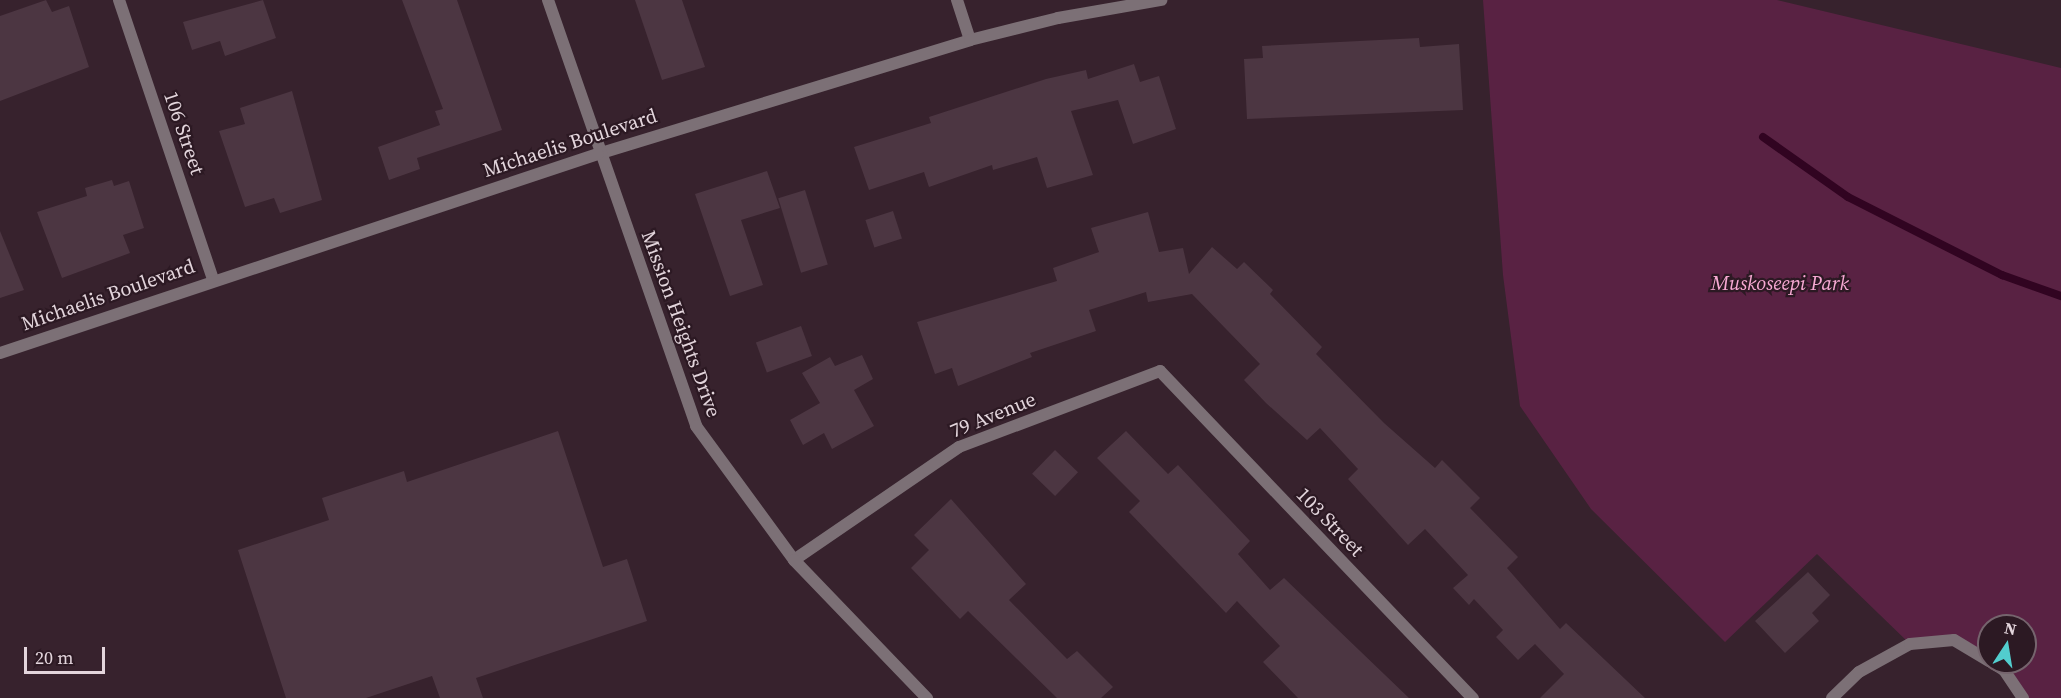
<!DOCTYPE html>
<style>
body{margin:0}
#map{position:relative;width:2061px;height:698px;overflow:hidden;background:#37222d;font-family:"Source Serif 4",serif}
div>[style]{position:absolute}
.green>*{inset:0;background:#592243}
.stream>*{height:8px;margin:-4px;padding:0 4px;transform-origin:4px;border-radius:4px;background:#310421}
.building>*{inset:0;background:#4c3642;transform-origin:0 0}
.minor>*{height:12px;margin:-6px;padding:0 6px;transform-origin:6px;border-radius:6px;background:#7c7076}
.tertiary>*{height:12px;margin:-6px;padding:0 6px;transform-origin:6px;border-radius:6px;background:#7c7076}
span{translate:-50% -50%;white-space:nowrap;text-align:center;line-height:1.15;-webkit-text-stroke:4.5px #2c1923;paint-order:stroke}
.street-label{font-size:20px;color:#e3d5dc}
.park-label{font-size:20px;color:#f7a9d3;font-style:italic}
.north{position:absolute;left:1977px;top:614px;width:60px;height:60px;box-sizing:border-box;background:#2c1923;border:2px solid #75646d;border-radius:50%;rotate:12deg;font-size:16px;font-weight:700;line-height:24px;text-align:center;color:#e3d5dc}
.north::after{content:'';display:block;margin:auto;width:21px;height:27px;background:#52cdce;clip-path:polygon(50% 0,100% 100%,50% 72%,0 100%)}
.scale{position:absolute;left:24px;top:647px;width:81px;height:27px;box-sizing:border-box;border:3px solid #e3d5dc;border-top:0;padding-left:8px;font-size:18px;line-height:21px;white-space:nowrap;color:#e3d5dc;-webkit-text-stroke:4px #2c1923;paint-order:stroke}
</style>
<div id="map">
<div class="green">
<div style="clip-path:polygon(1483px 0,1777px 0,2061px 68px,2061px 698px,2023px 698px,1991px 662px,2025px 662px,2025px 626px,1989px 626px,1989px 661px,1954px 640px,1910px 644px,1817px 554px,1725px 642px,1591px 509px,1520px 406px,1503px 275px)"></div>
</div>
<div class="stream">
<div style="left:1763px;top:137px;width:104px;rotate:35.2deg"></div>
<div style="left:1848px;top:197px;width:173px;rotate:26.9deg"></div>
<div style="left:2002px;top:275px;width:63px;rotate:19.6deg"></div>
</div>
<div class="building">
<div style="clip-path:polygon(46px 0,52px 12px,69px 6px,89px 67px,0 101px,0 16px)"></div>
<div style="clip-path:polygon(263px 0,276px 38px,225px 56px,220px 41px,192px 50px,183px 22px)"></div>
<div style="clip-path:polygon(402px 0,457px 0,502px 130px,417px 158px,420px 169px,389px 180px,378px 147px,440px 125px,435px 111px,443px 109px)"></div>
<div style="clip-path:polygon(635px 0,682px 0,705px 67px,662px 80px)"></div>
<div style="clip-path:polygon(1419px 38px,1420px 47px,1459px 44px,1463px 110px,1247px 119px,1244px 59px,1263px 58px,1262px 46px)"></div>
<div style="clip-path:polygon(1134px 64px,1140px 82px,1159px 76px,1176px 129px,1133px 144px,1118px 100px,1071px 111px,1093px 175px,1047px 188px,1037px 157px,993px 170px,992px 165px,929px 187px,924px 172px,869px 190px,854px 147px,931px 123px,929px 117px,1046px 79px,1086px 70px,1088px 79px)"></div>
<div style="clip-path:polygon(292px 91px,322px 200px,280px 213px,274px 198px,245px 207px,219px 131px,245px 124px,240px 108px)"></div>
<div style="clip-path:polygon(767px 171px,780px 208px,741px 220px,763px 285px,730px 296px,695px 194px)"></div>
<div style="clip-path:polygon(112px 180px,114px 186px,129px 181px,144px 228px,123px 235px,130px 253px,62px 278px,37px 212px,87px 196px,85px 188px)"></div>
<div style="left:805px;top:190px;width:78px;height:28px;rotate:73deg"></div>
<div style="left:893px;top:211px;width:29px;height:29px;rotate:72deg"></div>
<div style="clip-path:polygon(1148px 212px,1159px 252px,1183px 248px,1189px 274px,1212px 247px,1237px 269px,1244px 262px,1273px 290px,1270px 294px,1322px 347px,1316px 354px,1384px 423px,1435px 468px,1442px 460px,1480px 498px,1470px 508px,1518px 557px,1507px 568px,1560px 629px,1566px 623px,1645px 698px,1540px 698px,1564px 674px,1535px 644px,1518px 660px,1496px 637px,1503px 630px,1474px 599px,1469px 605px,1453px 588px,1468px 575px,1425px 529px,1408px 545px,1348px 479px,1358px 469px,1320px 428px,1307px 440px,1266px 403px,1244px 380px,1260px 364px,1192px 294px,1148px 302px,1146px 292px,1089px 310px,1096px 331px,1030px 353px,1032px 357px,958px 386px,952px 368px,935px 374px,917px 322px,1057px 281px,1053px 268px,1099px 252px,1091px 228px)"></div>
<div style="clip-path:polygon(0 231px,24px 290px,0 298px)"></div>
<div style="left:801px;top:326px;width:32px;height:48px;rotate:70deg"></div>
<div style="clip-path:polygon(862px 355px,873px 379px,854px 390px,874px 426px,832px 449px,824px 433px,803px 445px,790px 420px,820px 403px,802px 373px,830px 357px,835px 366px)"></div>
<div style="clip-path:polygon(558px 431px,603px 567px,627px 559px,647px 621px,476px 678px,483px 698px,440px 698px,432px 676px,366px 698px,286px 698px,238px 550px,329px 520px,322px 498px,404px 471px,407px 482px)"></div>
<div style="clip-path:polygon(1126px 431px,1168px 474px,1178px 465px,1250px 541px,1238px 554px,1270px 590px,1284px 578px,1409px 698px,1298px 698px,1263px 662px,1280px 646px,1237px 601px,1226px 613px,1129px 512px,1140px 501px,1097px 458px)"></div>
<div style="left:1055px;top:450px;width:32px;height:33px;rotate:44deg"></div>
<div style="clip-path:polygon(951px 499px,1026px 584px,1009px 600px,1067px 659px,1077px 651px,1113px 687px,1101px 698px,1057px 698px,968px 611px,960px 619px,911px 568px,929px 550px,914px 535px)"></div>
<div style="clip-path:polygon(1808px 572px,1830px 595px,1812px 613px,1819px 621px,1785px 653px,1755px 621px)"></div>
</div>
<div class="minor">
<div style="left:119px;top:0;width:294px;rotate:71.4deg"></div>
<div style="left:957px;top:0;width:42px;rotate:72deg"></div>
<div style="left:598px;top:154px;width:389px;rotate:-17deg"></div>
<div style="left:970px;top:40px;width:91px;rotate:-14deg"></div>
<div style="left:1058px;top:18px;width:105px;rotate:-9.9deg"></div>
<div style="left:794px;top:560px;width:200px;rotate:-34.4deg"></div>
<div style="left:959px;top:447px;width:215px;rotate:-20.7deg"></div>
<div style="left:1160px;top:371px;width:453px;rotate:46.3deg"></div>
<div style="left:1991px;top:662px;width:15px;rotate:32deg"></div>
<div style="left:2004px;top:670px;width:34px;rotate:56deg"></div>
<div style="left:1832px;top:698px;width:37px;rotate:-44deg"></div>
<div style="left:1859px;top:672px;width:58px;rotate:-28.8deg"></div>
<div style="left:1910px;top:644px;width:44px;rotate:-5.2deg"></div>
<div style="left:1954px;top:640px;width:41px;rotate:31deg"></div>
</div>
<div class="tertiary">
<div style="left:548px;top:0;width:451px;rotate:70.8deg"></div>
<div style="left:696px;top:426px;width:166px;rotate:53.8deg"></div>
<div style="left:794px;top:560px;width:192px;rotate:46.1deg"></div>
<div style="left:0;top:353px;width:630px;rotate:-18.41deg"></div>
</div>
<div class="street-label">
<span style="left:184px;top:133px;rotate:71deg">106 Street</span>
<span style="left:570px;top:143px;rotate:-18deg">Michaelis Boulevard</span>
<span style="left:108px;top:295px;rotate:-19deg">Michaelis Boulevard</span>
<span style="left:681px;top:324px;rotate:70deg">Mission Heights Drive</span>
<span style="left:993px;top:415px;rotate:-22deg">79 Avenue</span>
<span style="left:1330px;top:522px;rotate:46deg">103 Street</span>
</div>
<div class="park-label">
<span style="left:1780px;top:283px">Muskoseepi Park</span>
</div>
<div class="north">N</div>
<div class="scale">20 m</div>
</div>
